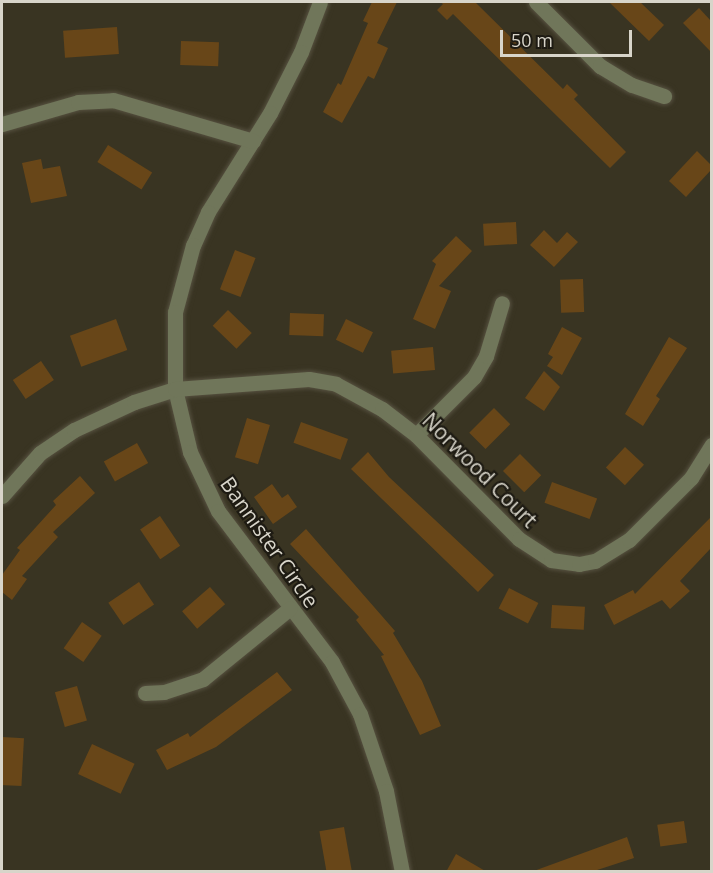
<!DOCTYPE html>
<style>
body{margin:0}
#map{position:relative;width:713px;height:873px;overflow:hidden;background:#393422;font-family:"Open Sans",sans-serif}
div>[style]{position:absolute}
.building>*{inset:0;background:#684618;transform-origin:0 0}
.roads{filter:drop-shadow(0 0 2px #565140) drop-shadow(0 0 2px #565140)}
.minor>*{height:15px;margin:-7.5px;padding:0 7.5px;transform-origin:7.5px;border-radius:7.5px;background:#70765a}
span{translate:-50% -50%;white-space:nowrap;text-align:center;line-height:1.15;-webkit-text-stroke:4.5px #1e1b13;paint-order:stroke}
.street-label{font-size:21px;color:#d8d5ca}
.frame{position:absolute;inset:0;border:3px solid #d8d5ca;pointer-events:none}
.scale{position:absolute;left:500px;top:30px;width:132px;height:27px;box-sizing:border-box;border:3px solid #d8d5ca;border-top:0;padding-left:8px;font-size:18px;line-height:21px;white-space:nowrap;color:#d8d5ca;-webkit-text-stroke:4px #1e1b13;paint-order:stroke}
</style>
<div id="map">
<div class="building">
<div style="clip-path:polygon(372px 2px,397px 2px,377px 43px,388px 48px,374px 79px,368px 76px,342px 123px,323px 112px,338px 83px,341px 85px,368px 23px,363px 21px)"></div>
<div style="clip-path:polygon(440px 2px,475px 2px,563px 89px,567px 84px,578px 95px,574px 99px,626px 152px,610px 168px,453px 14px,447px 20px,437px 10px,443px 4px)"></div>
<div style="clip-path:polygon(609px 2px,640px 2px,664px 25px,649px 41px)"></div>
<div style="clip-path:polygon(699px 8px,711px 21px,711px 52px,683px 23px)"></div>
<div style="left:117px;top:27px;width:27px;height:54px;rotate:86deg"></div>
<div style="left:181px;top:41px;width:38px;height:24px;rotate:2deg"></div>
<div style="left:108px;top:145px;width:52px;height:20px;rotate:32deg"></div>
<div style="clip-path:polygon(697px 151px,711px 165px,711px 170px,686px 197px,669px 181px)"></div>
<div style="clip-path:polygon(41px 159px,43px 169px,60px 166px,67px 196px,31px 203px,22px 163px)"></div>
<div style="left:516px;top:222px;width:22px;height:33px;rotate:87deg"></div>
<div style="clip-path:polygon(544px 230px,557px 243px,567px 232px,578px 242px,554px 267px,530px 245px)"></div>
<div style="clip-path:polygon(456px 236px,472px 251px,439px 286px,451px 291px,435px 329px,413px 319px,436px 264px,432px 261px)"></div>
<div style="left:235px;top:250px;width:22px;height:42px;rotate:21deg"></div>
<div style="left:583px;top:279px;width:33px;height:23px;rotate:88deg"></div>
<div style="left:228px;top:310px;width:33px;height:22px;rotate:44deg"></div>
<div style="left:290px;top:313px;width:34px;height:22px;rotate:2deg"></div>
<div style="left:116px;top:319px;width:33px;height:49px;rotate:70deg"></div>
<div style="left:346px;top:319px;width:30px;height:23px;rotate:26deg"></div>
<div style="clip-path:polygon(562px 327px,582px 338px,562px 375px,547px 366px,553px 357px,548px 354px)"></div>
<div style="clip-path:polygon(669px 337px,687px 348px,656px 396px,660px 399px,643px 426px,625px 414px)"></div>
<div style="left:433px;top:347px;width:23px;height:42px;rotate:85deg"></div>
<div style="left:41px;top:361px;width:23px;height:34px;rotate:56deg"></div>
<div style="clip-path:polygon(544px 371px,560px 387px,544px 411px,525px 398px)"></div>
<div style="left:494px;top:408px;width:23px;height:35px;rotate:45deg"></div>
<div style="left:247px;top:418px;width:24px;height:41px;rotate:17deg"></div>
<div style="left:301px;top:422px;width:50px;height:22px;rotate:20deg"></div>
<div style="left:137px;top:443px;width:23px;height:38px;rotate:61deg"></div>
<div style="left:625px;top:447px;width:26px;height:28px;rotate:43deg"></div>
<div style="clip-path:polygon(368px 452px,389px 477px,494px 575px,478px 592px,351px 469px)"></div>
<div style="left:520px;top:454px;width:30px;height:24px;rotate:45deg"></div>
<div style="clip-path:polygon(80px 476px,95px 493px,53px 532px,58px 537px,22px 576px,27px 579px,12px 600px,2px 592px,2px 575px,20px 550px,17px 548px,56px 505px,53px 501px)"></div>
<div style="left:552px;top:482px;width:48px;height:22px;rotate:20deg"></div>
<div style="clip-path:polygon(272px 484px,282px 498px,288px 494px,297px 507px,273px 524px,254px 497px)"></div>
<div style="left:160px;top:516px;width:36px;height:24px;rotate:56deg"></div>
<div style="clip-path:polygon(711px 517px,711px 548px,680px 581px,690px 591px,670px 609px,662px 600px,614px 625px,604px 605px,633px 590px,635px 594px)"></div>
<div style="clip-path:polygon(306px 529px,395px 631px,393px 633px,422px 681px,441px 726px,420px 735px,381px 656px,384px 655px,356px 620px,359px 617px,290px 544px)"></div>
<div style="left:139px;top:582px;width:27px;height:37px;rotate:56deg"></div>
<div style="left:210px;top:587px;width:23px;height:37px;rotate:49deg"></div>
<div style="left:509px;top:588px;width:33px;height:23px;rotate:27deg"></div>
<div style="left:552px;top:605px;width:33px;height:23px;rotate:3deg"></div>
<div style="left:82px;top:622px;width:24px;height:32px;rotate:35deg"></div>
<div style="clip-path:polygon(277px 672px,292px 690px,216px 747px,167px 770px,156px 750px,188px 733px,190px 737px)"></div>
<div style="left:77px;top:686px;width:36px;height:23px;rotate:74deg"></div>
<div style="left:2px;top:737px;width:22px;height:48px;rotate:3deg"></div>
<div style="left:92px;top:744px;width:47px;height:33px;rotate:25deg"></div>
<div style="left:684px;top:821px;width:22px;height:27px;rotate:82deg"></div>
<div style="left:344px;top:827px;width:46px;height:25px;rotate:80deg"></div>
<div style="clip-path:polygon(627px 837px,634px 858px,591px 872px,531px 872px)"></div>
<div style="clip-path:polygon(456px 854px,487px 872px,446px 872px)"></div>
</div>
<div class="roads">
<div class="minor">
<div style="left:320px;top:2px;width:53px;rotate:110.8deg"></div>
<div style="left:301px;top:52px;width:68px;rotate:116.9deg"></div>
<div style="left:270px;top:113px;width:117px;rotate:122.1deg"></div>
<div style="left:208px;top:212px;width:36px;rotate:114deg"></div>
<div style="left:193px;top:245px;width:69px;rotate:105deg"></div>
<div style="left:175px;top:312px;width:77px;rotate:90deg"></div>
<div style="left:175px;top:389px;width:65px;rotate:76.6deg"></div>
<div style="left:190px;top:452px;width:65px;rotate:64.6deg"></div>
<div style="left:218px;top:511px;width:189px;rotate:52.9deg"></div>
<div style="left:332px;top:662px;width:59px;rotate:61.7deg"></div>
<div style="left:360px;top:714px;width:81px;rotate:71.3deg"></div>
<div style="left:386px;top:791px;width:83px;rotate:78.8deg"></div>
<div style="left:536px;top:2px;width:91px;rotate:45deg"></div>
<div style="left:600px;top:66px;width:37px;rotate:31deg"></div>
<div style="left:632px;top:85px;width:34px;rotate:19deg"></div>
<div style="left:2px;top:124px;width:79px;rotate:-16.1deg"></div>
<div style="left:78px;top:102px;width:35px;rotate:-3deg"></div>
<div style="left:113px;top:100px;width:146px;rotate:16.3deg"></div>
<div style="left:416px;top:435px;width:82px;rotate:-45deg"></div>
<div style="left:474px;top:377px;width:24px;rotate:-60deg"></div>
<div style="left:486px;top:356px;width:55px;rotate:-73.2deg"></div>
<div style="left:2px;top:496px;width:57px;rotate:-48.5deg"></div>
<div style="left:40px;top:453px;width:41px;rotate:-34.1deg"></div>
<div style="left:74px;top:430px;width:66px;rotate:-25deg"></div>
<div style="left:134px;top:402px;width:43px;rotate:-17.6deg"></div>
<div style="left:175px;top:389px;width:134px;rotate:-4.3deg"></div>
<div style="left:309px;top:379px;width:27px;rotate:10deg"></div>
<div style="left:336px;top:384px;width:52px;rotate:28.5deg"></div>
<div style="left:382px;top:409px;width:43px;rotate:37.4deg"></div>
<div style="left:416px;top:435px;width:146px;rotate:45.3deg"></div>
<div style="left:519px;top:539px;width:38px;rotate:33deg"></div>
<div style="left:551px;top:560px;width:28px;rotate:8deg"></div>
<div style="left:579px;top:564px;width:16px;rotate:-11deg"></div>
<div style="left:595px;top:561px;width:40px;rotate:-32deg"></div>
<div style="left:629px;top:540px;width:88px;rotate:-45deg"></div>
<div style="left:691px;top:478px;width:39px;rotate:-58deg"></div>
<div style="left:145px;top:693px;width:19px;rotate:-3deg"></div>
<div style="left:164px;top:692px;width:41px;rotate:-18.4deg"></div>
<div style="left:203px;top:679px;width:112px;rotate:-39.2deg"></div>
</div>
</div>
<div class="street-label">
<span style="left:480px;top:470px;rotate:45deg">Norwood Court</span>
<span style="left:270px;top:542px;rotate:55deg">Bannister Circle</span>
</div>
<div class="frame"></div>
<div class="scale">50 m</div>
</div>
